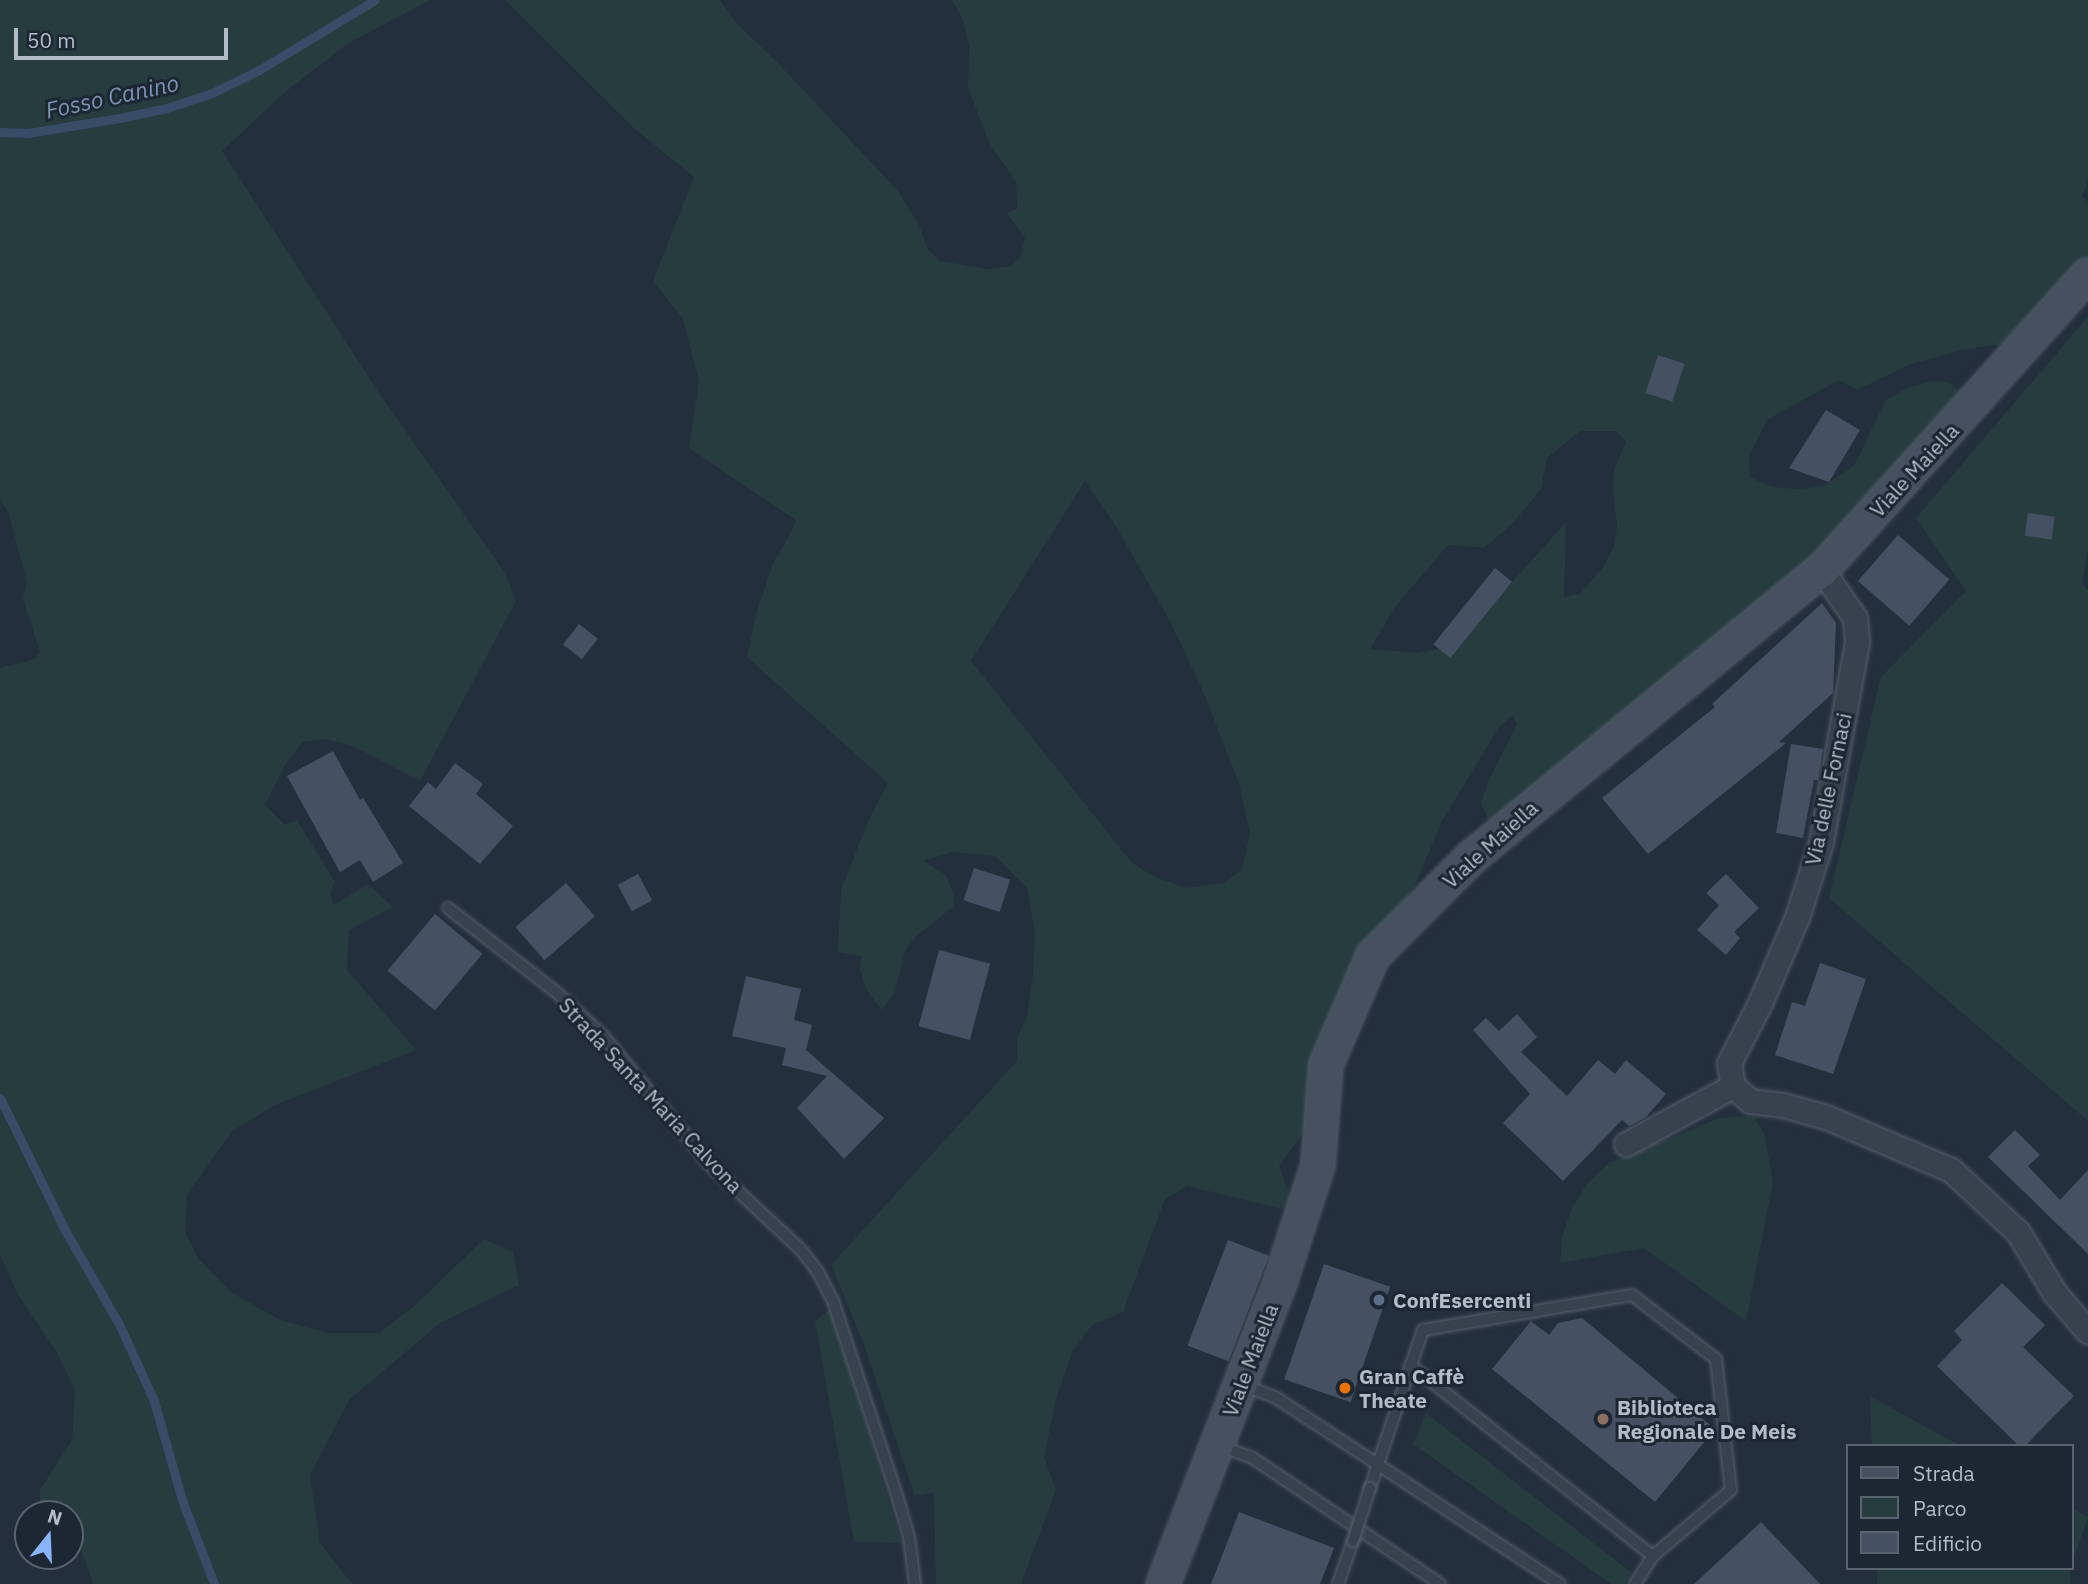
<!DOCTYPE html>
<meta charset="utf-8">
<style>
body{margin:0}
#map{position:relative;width:2088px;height:1584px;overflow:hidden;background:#242f3e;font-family:"IBM Plex Sans",sans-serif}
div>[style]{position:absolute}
.green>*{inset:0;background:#263c3f;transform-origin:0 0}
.stream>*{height:9px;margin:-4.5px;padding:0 4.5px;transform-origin:4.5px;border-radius:4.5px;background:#394c67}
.building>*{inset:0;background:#455162;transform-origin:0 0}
.roads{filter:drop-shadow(0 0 2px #565f6c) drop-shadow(0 0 2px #565f6c)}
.service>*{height:10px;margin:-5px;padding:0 5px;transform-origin:5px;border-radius:5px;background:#38414e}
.minor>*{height:23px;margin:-11.5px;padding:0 11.5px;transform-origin:11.5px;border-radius:11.5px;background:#38414e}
.secondary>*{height:32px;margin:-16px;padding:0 16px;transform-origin:16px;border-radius:16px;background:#465061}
.bridges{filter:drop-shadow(0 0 2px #565f6c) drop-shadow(0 0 2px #565f6c)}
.service-bridge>*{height:10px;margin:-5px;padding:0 5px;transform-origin:5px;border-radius:5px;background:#38414e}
.dots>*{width:19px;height:19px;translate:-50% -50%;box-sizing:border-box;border:4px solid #1d2633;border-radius:50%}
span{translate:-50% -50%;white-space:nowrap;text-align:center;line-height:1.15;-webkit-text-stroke:6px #1d2633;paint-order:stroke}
.street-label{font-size:21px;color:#b4bcc9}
.poi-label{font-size:21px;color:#b4bcc9;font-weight:700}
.left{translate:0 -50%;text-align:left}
.water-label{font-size:23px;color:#7c92b1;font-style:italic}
.legend{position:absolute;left:1846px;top:1444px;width:228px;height:126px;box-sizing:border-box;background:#1d2633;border:2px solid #59626f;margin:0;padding:9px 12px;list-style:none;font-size:21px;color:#b4bcc9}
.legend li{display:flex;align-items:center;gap:14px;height:35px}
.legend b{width:35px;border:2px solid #59626f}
.north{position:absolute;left:14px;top:1500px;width:70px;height:70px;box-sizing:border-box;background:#1d2633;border:2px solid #59626f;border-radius:50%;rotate:18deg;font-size:19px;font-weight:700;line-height:28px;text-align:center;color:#b4bcc9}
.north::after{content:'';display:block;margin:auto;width:24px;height:32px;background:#8ab4f8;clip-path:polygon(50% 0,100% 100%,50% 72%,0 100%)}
.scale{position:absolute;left:14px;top:28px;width:214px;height:32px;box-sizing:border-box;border:4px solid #b4bcc9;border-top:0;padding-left:9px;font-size:21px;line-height:24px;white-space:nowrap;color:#b4bcc9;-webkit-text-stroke:5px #1d2633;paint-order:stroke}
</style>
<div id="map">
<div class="green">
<div style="clip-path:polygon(0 0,430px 0,347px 44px,284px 93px,222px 151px,381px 396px,505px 573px,516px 601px,420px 781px,353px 746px,326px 739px,303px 742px,286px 763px,265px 805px,285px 825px,297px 820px,335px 882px,330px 893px,334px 905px,368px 884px,393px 907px,349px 930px,347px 970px,416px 1050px,275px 1105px,232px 1131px,187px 1195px,185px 1232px,198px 1258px,232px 1293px,280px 1320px,327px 1333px,379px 1333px,412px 1308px,484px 1239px,513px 1252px,519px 1285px,440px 1323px,349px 1400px,310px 1475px,320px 1543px,352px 1584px,93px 1584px,82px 1552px,70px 1542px,70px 1514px,40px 1514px,40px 1490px,72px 1440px,75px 1390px,56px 1351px,19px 1296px,0 1255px,0 668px,35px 659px,40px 651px,23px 599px,27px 583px,9px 514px,0 500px)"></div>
<div style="clip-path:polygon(evenodd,505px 0,720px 0,736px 23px,774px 59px,898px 191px,920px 227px,928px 250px,940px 261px,989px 269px,1012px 266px,1021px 255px,1025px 238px,1007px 213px,1017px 209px,1016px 182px,990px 144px,968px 88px,969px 46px,963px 20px,952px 0,2088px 0,2088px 180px,2082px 196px,2088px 202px,2088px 265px,2016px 342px,1962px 350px,1908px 365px,1857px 390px,1839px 380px,1768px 419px,1749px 455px,1750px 477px,1772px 487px,1799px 489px,1824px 486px,1854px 466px,1886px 400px,1907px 388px,1932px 381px,1948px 382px,1957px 389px,1960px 407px,1846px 533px,1506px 813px,1488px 820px,1481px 803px,1489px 780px,1517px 725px,1513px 715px,1499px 727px,1442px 821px,1414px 887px,1372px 948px,1306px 1129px,1279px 1166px,1292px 1201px,1283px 1209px,1187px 1186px,1165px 1199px,1123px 1312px,1092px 1325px,1073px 1351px,1056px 1398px,1044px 1458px,1056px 1490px,1021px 1584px,936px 1584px,934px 1492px,915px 1496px,865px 1347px,831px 1265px,1017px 1061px,1017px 1039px,1027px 1016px,1033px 974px,1035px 933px,1027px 888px,995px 856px,952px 852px,923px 861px,946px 875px,954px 896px,953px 907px,916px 936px,905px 951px,895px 992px,882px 1010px,866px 989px,860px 970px,861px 956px,838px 952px,841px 890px,868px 822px,888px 783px,747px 657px,757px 611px,772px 566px,797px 521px,689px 448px,699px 382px,683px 319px,653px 281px,694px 177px,635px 129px,505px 0,1580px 431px,1616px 431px,1626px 442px,1614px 470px,1613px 487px,1617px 526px,1614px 547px,1603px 567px,1580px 594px,1564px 597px,1566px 522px,1456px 645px,1418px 653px,1370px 649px,1395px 607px,1448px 545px,1484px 548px,1513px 523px,1541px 489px,1547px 458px,1580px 431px,505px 0,1085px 481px,1117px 528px,1171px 623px,1203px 691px,1239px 783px,1250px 833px,1242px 870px,1223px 883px,1185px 888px,1155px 877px,1132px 863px,971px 661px,1085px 481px)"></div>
<div style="clip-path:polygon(2088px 317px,2088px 548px,2082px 583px,2088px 591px,2088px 1121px,1829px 898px,1881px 677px,1966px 591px,1916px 518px)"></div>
<div style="clip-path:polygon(1754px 1116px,1765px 1136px,1773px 1182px,1746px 1321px,1644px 1248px,1560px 1263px,1562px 1237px,1572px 1208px,1587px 1184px,1609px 1163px,1719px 1118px)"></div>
<div style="clip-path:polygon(830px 1309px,852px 1378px,901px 1543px,854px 1542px,815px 1321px)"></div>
<div style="clip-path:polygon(1870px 1396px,1960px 1446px,1872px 1446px)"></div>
<div style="clip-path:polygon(1426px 1413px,1632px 1573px,1625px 1584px,1611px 1584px,1413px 1444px)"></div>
<div style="clip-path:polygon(2072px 1508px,2088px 1517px,2072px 1563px)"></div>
<div style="left:1877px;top:1568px;width:193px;height:16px"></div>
</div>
<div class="stream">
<div style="left:0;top:132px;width:28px;rotate:2deg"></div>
<div style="left:28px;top:133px;width:93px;rotate:-9.3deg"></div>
<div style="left:120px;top:118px;width:48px;rotate:-12deg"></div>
<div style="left:167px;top:108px;width:47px;rotate:-18.4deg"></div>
<div style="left:212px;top:93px;width:52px;rotate:-26.1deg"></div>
<div style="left:259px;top:70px;width:135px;rotate:-31.1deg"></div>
<div style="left:0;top:1098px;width:149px;rotate:63.8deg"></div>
<div style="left:66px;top:1232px;width:108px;rotate:60.1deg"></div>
<div style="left:120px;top:1326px;width:82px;rotate:65.6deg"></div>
<div style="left:154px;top:1401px;width:103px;rotate:74.2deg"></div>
<div style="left:182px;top:1500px;width:90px;rotate:69.1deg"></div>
</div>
<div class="building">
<div style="left:1658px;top:355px;width:28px;height:40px;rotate:18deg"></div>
<div style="clip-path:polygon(1826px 410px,1860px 430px,1829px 482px,1789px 468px)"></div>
<div style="left:2028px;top:513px;width:27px;height:23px;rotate:8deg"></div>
<div style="left:1898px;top:535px;width:68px;height:61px;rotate:41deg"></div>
<div style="left:1495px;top:568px;width:22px;height:98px;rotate:39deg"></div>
<div style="clip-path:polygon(1822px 603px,1836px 623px,1833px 693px,1779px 742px,1786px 743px,1648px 854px,1602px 798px,1715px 707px,1712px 704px)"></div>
<div style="left:579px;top:624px;width:24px;height:26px;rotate:38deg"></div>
<div style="clip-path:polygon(1791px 744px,1823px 749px,1818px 780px,1814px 780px,1803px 838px,1776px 833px)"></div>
<div style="clip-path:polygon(333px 751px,360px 800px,363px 798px,403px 863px,373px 882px,360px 860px,340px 872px,287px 776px)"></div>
<div style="clip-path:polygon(455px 763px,483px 784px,476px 794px,513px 826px,480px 864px,409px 806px,428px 782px,436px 789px)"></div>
<div style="left:974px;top:868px;width:38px;height:34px;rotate:18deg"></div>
<div style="left:638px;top:874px;width:30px;height:23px;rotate:62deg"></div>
<div style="clip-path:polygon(1726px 874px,1759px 908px,1734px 932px,1740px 938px,1726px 955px,1697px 930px,1719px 905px,1706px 893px)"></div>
<div style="left:566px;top:883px;width:44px;height:67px;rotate:49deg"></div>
<div style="left:435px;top:914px;width:62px;height:74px;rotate:40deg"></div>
<div style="left:939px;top:950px;width:53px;height:79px;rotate:15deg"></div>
<div style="clip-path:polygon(1820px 963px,1866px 979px,1833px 1074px,1775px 1055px,1792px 1002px,1805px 1006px)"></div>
<div style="clip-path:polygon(746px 976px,801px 989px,794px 1020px,812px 1025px,806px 1050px,884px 1118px,844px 1159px,797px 1108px,827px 1076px,782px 1065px,786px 1048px,732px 1036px)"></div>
<div style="clip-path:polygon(1517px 1014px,1537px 1037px,1521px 1052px,1567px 1096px,1598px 1060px,1615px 1074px,1626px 1060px,1666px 1094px,1646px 1117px,1629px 1126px,1622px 1120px,1563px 1181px,1503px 1123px,1530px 1094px,1473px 1030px,1486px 1018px,1499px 1031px)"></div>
<div style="clip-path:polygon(2015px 1130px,2040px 1155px,2028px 1166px,2060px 1200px,2088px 1170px,2088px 1254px,1988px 1157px)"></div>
<div style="left:1228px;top:1240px;width:44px;height:113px;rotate:21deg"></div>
<div style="left:1324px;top:1264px;width:70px;height:122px;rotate:19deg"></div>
<div style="clip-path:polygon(2002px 1283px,2045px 1325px,2023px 1347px,2074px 1396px,2025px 1446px,2019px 1446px,1937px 1366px,1962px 1340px,1954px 1331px)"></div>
<div style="clip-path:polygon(1582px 1318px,1715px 1429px,1655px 1502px,1492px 1369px,1531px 1321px,1549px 1335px,1558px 1323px)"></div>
<div style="clip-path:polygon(1239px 1512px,1334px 1548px,1320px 1584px,1211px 1584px)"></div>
<div style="clip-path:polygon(1761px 1522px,1820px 1584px,1694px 1584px)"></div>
</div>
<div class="roads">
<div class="service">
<div style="left:448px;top:908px;width:137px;rotate:37.9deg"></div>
<div style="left:556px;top:992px;width:66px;rotate:43.2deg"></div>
<div style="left:604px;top:1037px;width:166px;rotate:50.4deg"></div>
<div style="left:710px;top:1165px;width:125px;rotate:43deg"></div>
<div style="left:801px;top:1250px;width:28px;rotate:52deg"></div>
<div style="left:818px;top:1272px;width:36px;rotate:63deg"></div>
<div style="left:834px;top:1304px;width:205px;rotate:71.8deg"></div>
<div style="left:898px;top:1499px;width:40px;rotate:74deg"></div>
<div style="left:909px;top:1537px;width:47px;rotate:82.7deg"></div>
<div style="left:1410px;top:1365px;width:309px;rotate:38.2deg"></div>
<div style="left:1243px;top:1385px;width:34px;rotate:21deg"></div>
<div style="left:1275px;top:1397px;width:341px;rotate:33.3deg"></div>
<div style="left:1220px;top:1446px;width:33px;rotate:20deg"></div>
<div style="left:1251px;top:1457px;width:228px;rotate:33.9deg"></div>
<div style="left:1370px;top:1488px;width:167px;rotate:-71.5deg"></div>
<div style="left:1423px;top:1330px;width:212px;rotate:-9.5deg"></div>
<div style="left:1632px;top:1295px;width:106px;rotate:37.3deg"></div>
<div style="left:1716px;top:1359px;width:132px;rotate:83.5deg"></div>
<div style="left:1731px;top:1490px;width:102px;rotate:139.8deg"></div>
<div style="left:1653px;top:1556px;width:33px;rotate:123deg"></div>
<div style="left:1338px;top:1584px;width:46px;rotate:-70.8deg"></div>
</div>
<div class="minor">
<div style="left:1822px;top:570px;width:58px;rotate:55.5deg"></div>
<div style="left:1855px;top:618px;width:24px;rotate:85deg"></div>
<div style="left:1857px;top:642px;width:203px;rotate:100.2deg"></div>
<div style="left:1821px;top:842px;width:79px;rotate:107.7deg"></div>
<div style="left:1797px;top:917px;width:94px;rotate:113.3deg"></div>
<div style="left:1760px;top:1003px;width:68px;rotate:117.3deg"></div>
<div style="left:1729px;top:1063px;width:23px;rotate:80deg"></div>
<div style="left:1733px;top:1086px;width:23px;rotate:41deg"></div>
<div style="left:1750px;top:1101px;width:33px;rotate:7deg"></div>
<div style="left:1783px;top:1105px;width:45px;rotate:15.6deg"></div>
<div style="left:1826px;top:1117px;width:136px;rotate:23deg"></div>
<div style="left:1951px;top:1170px;width:91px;rotate:42.8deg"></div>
<div style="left:2018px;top:1232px;width:70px;rotate:59deg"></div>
<div style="left:2054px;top:1292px;width:52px;rotate:49.6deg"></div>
<div style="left:1626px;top:1144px;width:122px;rotate:-28.5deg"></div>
</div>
<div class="secondary">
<div style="left:1163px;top:1584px;width:327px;rotate:-68.8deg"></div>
<div style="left:1281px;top:1279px;width:120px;rotate:-72deg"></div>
<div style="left:1318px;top:1165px;width:100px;rotate:-85.4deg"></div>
<div style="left:1326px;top:1065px;width:119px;rotate:-66.7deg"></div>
<div style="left:1373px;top:956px;width:140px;rotate:-45deg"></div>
<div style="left:1472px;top:857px;width:453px;rotate:-39.4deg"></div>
<div style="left:1822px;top:570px;width:397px;rotate:-48deg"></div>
</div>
</div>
<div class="bridges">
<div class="service-bridge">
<div style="left:1353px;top:1541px;width:56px;rotate:-72.2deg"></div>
</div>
</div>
<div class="dots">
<div style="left:1379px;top:1300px;background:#5c6f8a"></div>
<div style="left:1345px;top:1388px;background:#e8710a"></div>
<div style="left:1603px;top:1419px;background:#8d6e63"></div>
</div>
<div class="street-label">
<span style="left:1914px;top:470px;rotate:-47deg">Viale Maiella</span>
<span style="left:1828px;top:789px;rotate:-78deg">Via delle Fornaci</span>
<span style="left:1490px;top:844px;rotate:-42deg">Viale Maiella</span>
<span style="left:651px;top:1095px;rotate:47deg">Strada Santa Maria Calvona</span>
<span style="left:1250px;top:1360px;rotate:-69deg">Viale Maiella</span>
</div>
<div class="poi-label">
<span class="left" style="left:1393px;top:1300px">ConfEsercenti</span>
<span class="left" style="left:1359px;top:1388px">Gran Caffè<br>Theate</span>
<span class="left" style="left:1617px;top:1419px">Biblioteca<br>Regionale De Meis</span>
</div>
<div class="water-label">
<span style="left:112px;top:96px;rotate:-12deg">Fosso Canino</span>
</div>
<ul class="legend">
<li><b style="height:9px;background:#465061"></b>Strada</li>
<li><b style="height:19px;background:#263c3f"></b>Parco</li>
<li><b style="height:19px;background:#455162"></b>Edificio</li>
</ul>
<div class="north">N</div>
<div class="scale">50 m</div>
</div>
